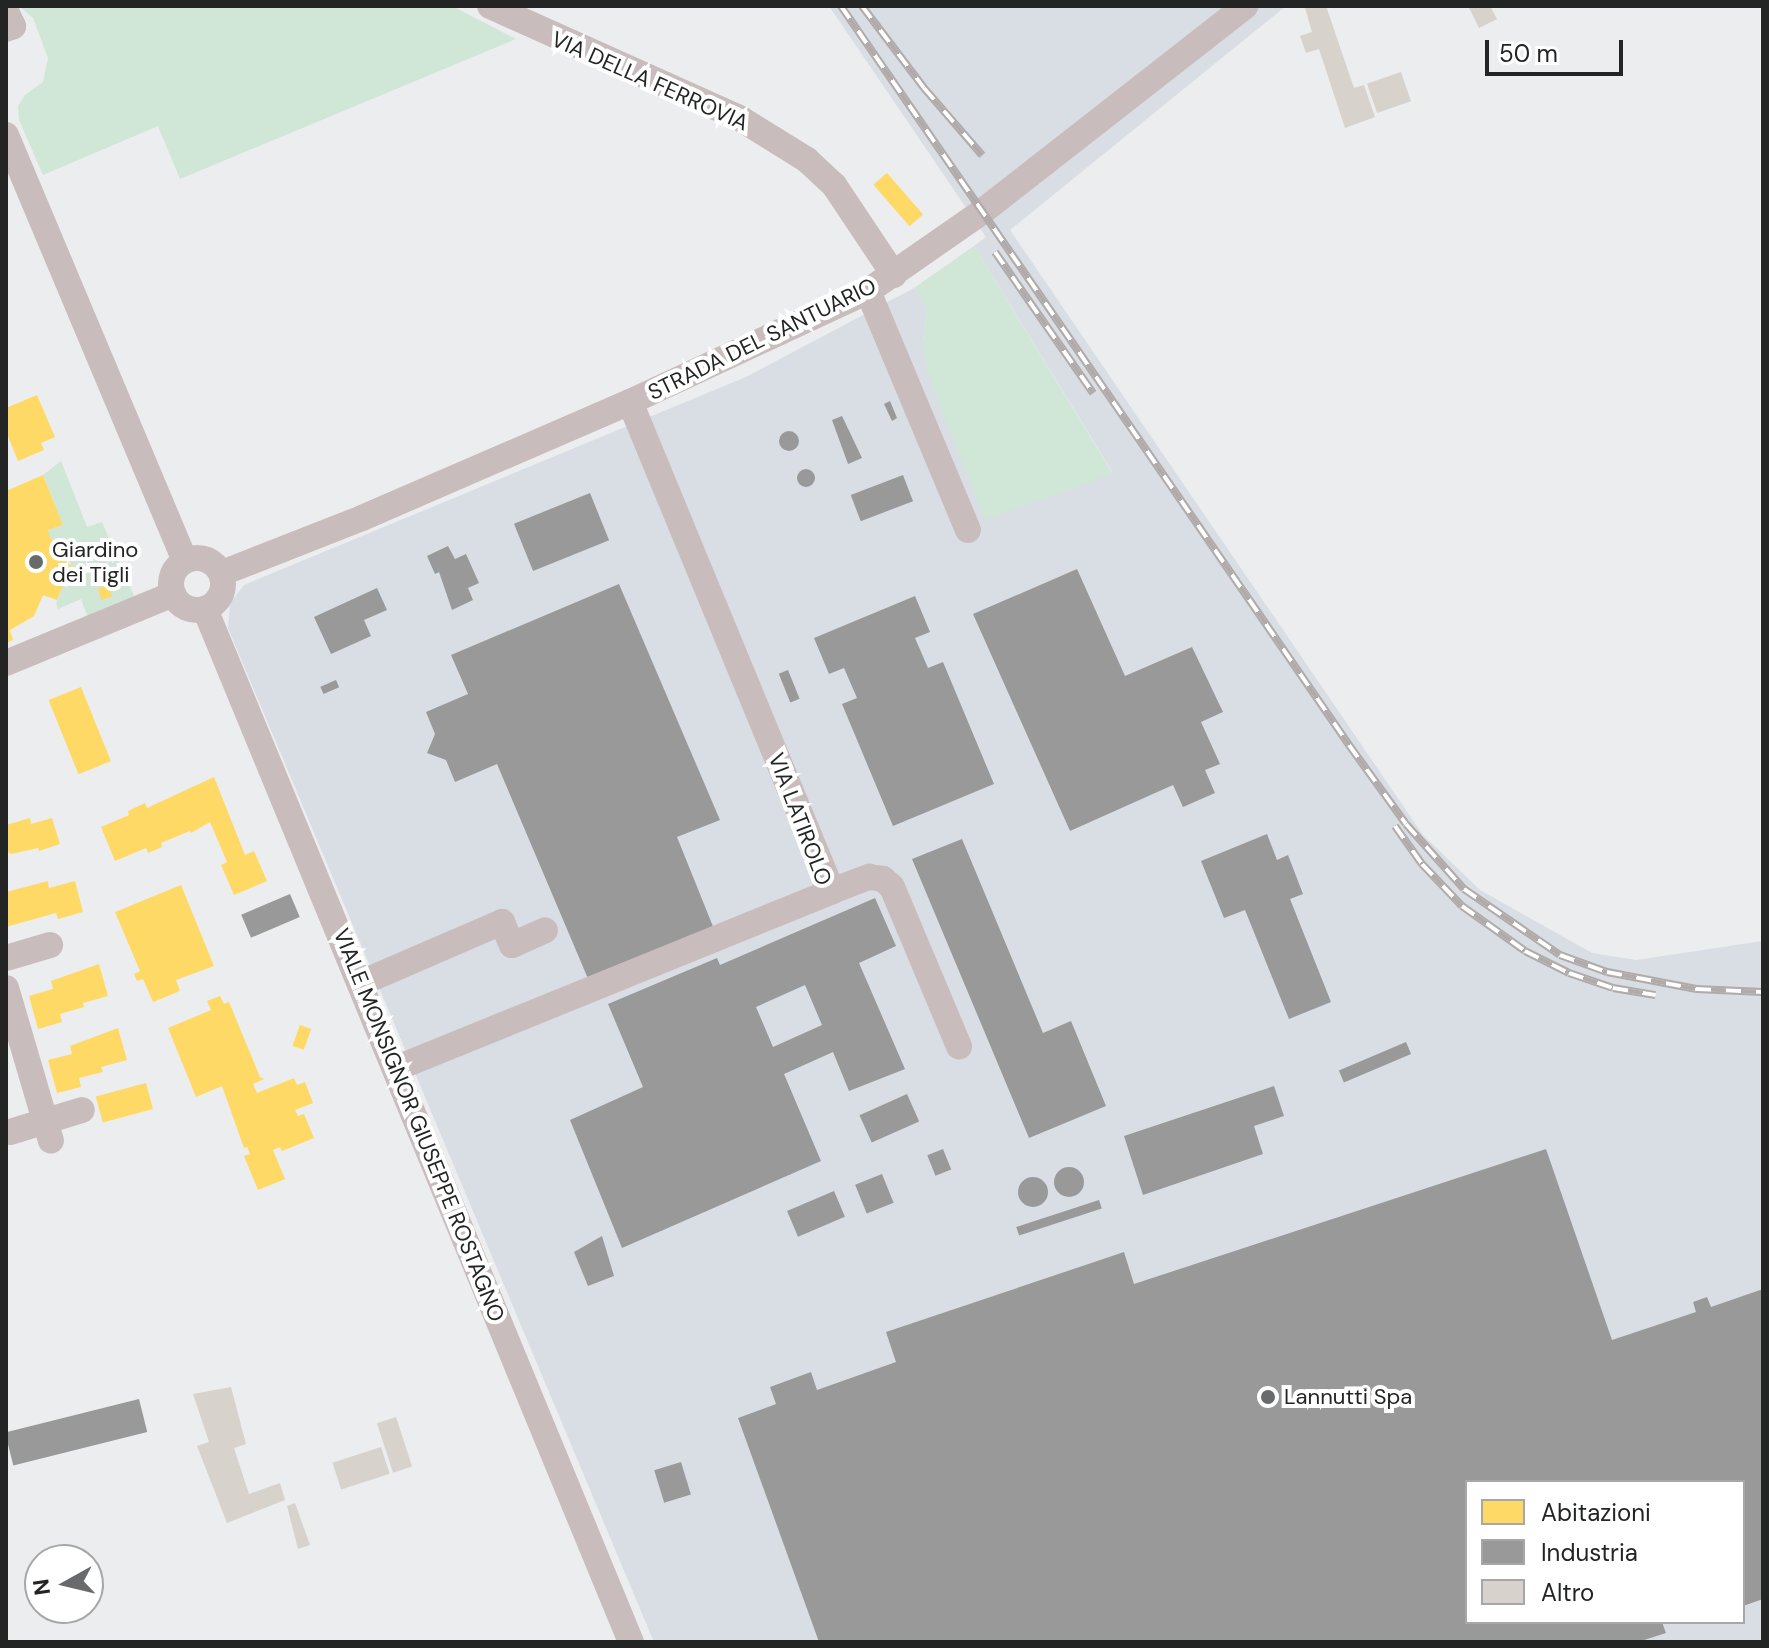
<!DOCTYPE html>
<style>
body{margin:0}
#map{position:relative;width:1769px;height:1648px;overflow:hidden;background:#ecedee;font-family:"DM Sans",sans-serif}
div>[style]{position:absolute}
.built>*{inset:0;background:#d8dee3}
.green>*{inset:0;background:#d0e6d7}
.homes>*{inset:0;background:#ffd966;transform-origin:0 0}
.industry>*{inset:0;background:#999;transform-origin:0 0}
.round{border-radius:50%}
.building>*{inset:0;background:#d8d2cc;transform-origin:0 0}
.minor>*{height:26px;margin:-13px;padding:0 13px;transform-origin:13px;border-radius:13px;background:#c9bcbc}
.minor>.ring{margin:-13px;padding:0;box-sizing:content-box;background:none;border:26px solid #c9bcbc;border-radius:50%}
.rail>*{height:8px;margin-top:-4px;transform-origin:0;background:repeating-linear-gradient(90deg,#fff 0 15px,#b1aaaa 0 30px);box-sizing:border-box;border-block:2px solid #b1aaaa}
.dots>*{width:22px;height:22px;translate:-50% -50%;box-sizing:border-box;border:4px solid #fff;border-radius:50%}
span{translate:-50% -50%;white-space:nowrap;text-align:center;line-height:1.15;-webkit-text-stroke:8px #fff;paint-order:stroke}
.street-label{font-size:22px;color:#232424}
.poi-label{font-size:22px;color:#232424}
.left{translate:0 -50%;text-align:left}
.frame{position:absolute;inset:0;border:8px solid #232424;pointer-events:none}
.legend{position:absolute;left:1465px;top:1480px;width:280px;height:144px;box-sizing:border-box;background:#fff;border:2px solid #a7a7a7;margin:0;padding:10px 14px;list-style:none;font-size:24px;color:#232424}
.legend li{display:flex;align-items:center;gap:16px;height:40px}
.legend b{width:40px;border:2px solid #a7a7a7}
.north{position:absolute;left:24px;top:1544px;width:80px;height:80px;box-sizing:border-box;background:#fff;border:2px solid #a7a7a7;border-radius:50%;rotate:262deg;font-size:22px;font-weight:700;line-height:32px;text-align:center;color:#232424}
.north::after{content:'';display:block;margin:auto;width:28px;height:36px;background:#696a6b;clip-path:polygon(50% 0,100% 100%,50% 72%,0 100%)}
.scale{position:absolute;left:1485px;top:40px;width:138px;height:36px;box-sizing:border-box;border:4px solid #232424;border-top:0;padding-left:10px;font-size:24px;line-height:28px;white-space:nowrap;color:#232424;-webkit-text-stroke:6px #fff;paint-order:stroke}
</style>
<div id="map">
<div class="built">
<div style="clip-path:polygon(evenodd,829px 6px,1286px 6px,1010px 230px,1423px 835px,1480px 890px,1592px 953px,1636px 960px,1763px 941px,1763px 1642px,654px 1642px,228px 628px,230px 603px,244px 585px,746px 377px,914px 288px,927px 309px,923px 342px,1113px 473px,974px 246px,986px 237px,829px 6px,1467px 1482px,1743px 1482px,1743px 1622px,1467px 1622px,1467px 1482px)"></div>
</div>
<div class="green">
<div style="clip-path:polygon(19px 6px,452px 6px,516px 39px,180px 179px,158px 126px,43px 175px,19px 120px,18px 106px,25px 95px,43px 82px,48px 58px,33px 18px)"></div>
<div style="clip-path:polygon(974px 246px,1113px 474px,985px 520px,928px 375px,923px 342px,927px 309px,914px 288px)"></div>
<div style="clip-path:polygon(61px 461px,87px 527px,102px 522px,135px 598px,88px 618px,81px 599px,58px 609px,56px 603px,71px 565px,66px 550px,51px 539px,48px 530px,63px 525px,43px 475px)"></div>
</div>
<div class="homes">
<div style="left:887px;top:173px;width:55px;height:18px;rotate:49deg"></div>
<div style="clip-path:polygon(37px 395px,55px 437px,41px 443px,44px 450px,18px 461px,6px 431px,6px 408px)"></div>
<div style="clip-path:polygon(43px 475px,63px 525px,48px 530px,51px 539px,66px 550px,61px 559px,71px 565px,57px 600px,43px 595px,34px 616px,10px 630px,13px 640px,6px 643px,6px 491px)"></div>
<div style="left:108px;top:585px;width:12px;height:11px;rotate:70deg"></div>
<div style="left:81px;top:687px;width:80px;height:35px;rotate:68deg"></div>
<div style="clip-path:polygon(214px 777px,245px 855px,254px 851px,267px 881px,234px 895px,221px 865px,227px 862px,210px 822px,191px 833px,190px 831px,161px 843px,162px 847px,148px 853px,146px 848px,115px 861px,101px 827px,129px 815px,128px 811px,145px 803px,147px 808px)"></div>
<div style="clip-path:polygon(30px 818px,31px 824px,52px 818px,60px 844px,39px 851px,38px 848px,11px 854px,6px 851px,6px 825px)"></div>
<div style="clip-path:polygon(48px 881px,49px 888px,75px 881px,83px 912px,58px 919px,56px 913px,6px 927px,6px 892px)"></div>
<div style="clip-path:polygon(181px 885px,214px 966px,176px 980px,180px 991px,153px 1002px,143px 979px,137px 981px,134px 974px,140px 971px,115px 912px)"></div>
<div style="clip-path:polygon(99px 964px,108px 996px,83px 1003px,84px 1007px,60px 1014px,62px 1022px,38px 1029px,29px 996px,53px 989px,51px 981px)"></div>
<div style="clip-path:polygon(220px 996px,224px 1004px,229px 1002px,260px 1077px,264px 1079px,253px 1084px,257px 1093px,294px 1078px,297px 1085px,305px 1082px,313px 1103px,295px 1110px,298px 1116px,304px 1114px,314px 1138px,282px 1151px,280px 1147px,273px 1150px,285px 1179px,258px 1190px,244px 1156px,250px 1154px,247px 1147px,244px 1148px,222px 1086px,196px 1097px,168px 1028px,211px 1010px,207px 1001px)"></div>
<div style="left:300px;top:1025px;width:12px;height:22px;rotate:20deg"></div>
<div style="clip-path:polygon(118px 1028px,127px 1060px,101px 1067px,103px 1072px,79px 1078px,81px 1087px,57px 1093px,48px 1060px,72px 1054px,70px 1046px)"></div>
<div style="left:146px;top:1083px;width:27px;height:52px;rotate:75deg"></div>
</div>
<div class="industry">
<div style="clip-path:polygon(890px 401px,897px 418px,892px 421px,884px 404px)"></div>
<div style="clip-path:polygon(842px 416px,862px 458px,848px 464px,832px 420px)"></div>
<div class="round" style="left:779px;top:431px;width:20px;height:20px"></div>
<div class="round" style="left:797px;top:469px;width:18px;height:18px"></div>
<div style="left:903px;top:475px;width:28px;height:56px;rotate:69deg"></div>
<div style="left:590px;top:493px;width:51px;height:82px;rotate:68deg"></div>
<div style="clip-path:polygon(448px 546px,455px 559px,466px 554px,479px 583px,468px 588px,473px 600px,452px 610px,439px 572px,435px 574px,427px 556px)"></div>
<div style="clip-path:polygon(1077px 569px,1125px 676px,1192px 647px,1223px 712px,1201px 722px,1220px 764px,1205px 770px,1215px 793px,1183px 807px,1173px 785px,1070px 831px,973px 614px)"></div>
<div style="clip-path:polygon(619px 584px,720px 820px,677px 837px,714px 929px,589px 981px,497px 764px,455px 782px,446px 760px,427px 753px,435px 734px,426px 712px,468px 694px,451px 655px)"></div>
<div style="clip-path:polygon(377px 588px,387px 610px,364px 620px,371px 636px,331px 654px,314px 617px)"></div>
<div style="clip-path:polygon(915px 596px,930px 632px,915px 638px,928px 668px,943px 662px,994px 784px,893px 826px,842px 704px,857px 698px,844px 668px,829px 674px,814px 638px)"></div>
<div style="left:788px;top:670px;width:31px;height:10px;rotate:68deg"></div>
<div style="left:336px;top:680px;width:8px;height:17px;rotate:67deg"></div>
<div style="clip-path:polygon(1267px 834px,1277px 860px,1288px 855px,1303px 894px,1290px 899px,1331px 1002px,1289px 1019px,1245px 910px,1224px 918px,1201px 861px)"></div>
<div style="clip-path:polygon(962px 839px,1043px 1033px,1071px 1021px,1106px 1106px,1029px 1138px,912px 859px)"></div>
<div style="left:290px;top:894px;width:25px;height:53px;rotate:67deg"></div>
<div style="clip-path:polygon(evenodd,875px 898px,896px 946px,859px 963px,905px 1069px,849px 1091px,833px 1052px,784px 1074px,821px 1161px,622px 1248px,570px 1120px,643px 1087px,608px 1004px,717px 958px,720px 965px,875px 898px,805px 985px,822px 1025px,773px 1047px,756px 1007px,805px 985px)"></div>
<div style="left:1406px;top:1042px;width:13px;height:73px;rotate:67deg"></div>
<div style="clip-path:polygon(1274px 1086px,1284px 1116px,1254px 1126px,1263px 1154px,1143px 1195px,1124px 1136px)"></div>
<div style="left:907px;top:1094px;width:30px;height:52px;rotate:66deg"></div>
<div style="left:943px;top:1149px;width:22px;height:17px;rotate:68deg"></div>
<div style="clip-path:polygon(1546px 1149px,1612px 1340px,1696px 1312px,1693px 1302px,1707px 1297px,1711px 1307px,1763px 1289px,1763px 1599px,1743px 1606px,1743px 1482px,1467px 1482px,1467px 1622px,1662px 1622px,1666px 1633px,1638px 1642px,819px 1642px,738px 1418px,776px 1404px,770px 1387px,811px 1372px,817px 1390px,896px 1362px,886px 1332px,1124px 1252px,1134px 1284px)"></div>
<div class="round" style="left:1054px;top:1167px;width:30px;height:30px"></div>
<div style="left:882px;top:1174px;width:31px;height:29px;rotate:68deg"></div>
<div class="round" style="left:1018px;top:1177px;width:30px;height:30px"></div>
<div style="left:834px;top:1191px;width:28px;height:51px;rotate:67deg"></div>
<div style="left:1099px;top:1200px;width:9px;height:87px;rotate:72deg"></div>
<div style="clip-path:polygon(602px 1236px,614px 1276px,588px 1286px,574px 1252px)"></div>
<div style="left:139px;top:1399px;width:34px;height:138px;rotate:76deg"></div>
<div style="left:681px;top:1462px;width:34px;height:28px;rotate:73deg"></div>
</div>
<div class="building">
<div style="clip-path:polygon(1326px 6px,1354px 88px,1364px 85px,1375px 117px,1345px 128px,1319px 49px,1306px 53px,1300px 36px,1312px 32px,1305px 8px)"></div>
<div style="clip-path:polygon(1468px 6px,1490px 6px,1497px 19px,1479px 28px)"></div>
<div style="left:1401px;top:72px;width:31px;height:36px;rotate:71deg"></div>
<div style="clip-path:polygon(231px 1387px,246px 1444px,234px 1448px,249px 1494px,280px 1483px,285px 1500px,227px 1523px,197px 1446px,209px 1442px,193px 1394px)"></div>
<div style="left:396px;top:1417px;width:52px;height:20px;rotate:72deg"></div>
<div style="left:381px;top:1447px;width:28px;height:51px;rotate:72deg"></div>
<div style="clip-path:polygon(295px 1503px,310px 1545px,298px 1549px,287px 1506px)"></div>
</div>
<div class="minor">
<div style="left:490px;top:6px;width:275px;rotate:24.2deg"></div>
<div style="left:741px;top:119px;width:78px;rotate:31.8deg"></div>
<div style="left:807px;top:160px;width:37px;rotate:43deg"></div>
<div style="left:834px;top:185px;width:108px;rotate:56.3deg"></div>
<div style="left:6px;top:11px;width:17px;rotate:65deg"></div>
<div style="left:13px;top:26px;width:8px;rotate:157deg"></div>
<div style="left:6px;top:135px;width:461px;rotate:67.2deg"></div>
<div style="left:868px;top:291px;width:259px;rotate:67.3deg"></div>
<div class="ring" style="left:171px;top:558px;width:26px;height:26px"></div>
<div style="left:222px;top:573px;width:150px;rotate:-21.4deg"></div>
<div style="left:362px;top:518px;width:292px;rotate:-23.4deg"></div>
<div style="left:630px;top:402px;width:263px;rotate:-25deg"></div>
<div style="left:868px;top:291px;width:140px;rotate:-34.8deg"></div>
<div style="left:983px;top:211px;width:333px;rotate:-38deg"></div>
<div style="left:205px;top:609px;width:1117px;rotate:67.59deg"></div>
<div style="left:6px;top:663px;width:181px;rotate:-22.4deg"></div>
<div style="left:832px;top:891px;width:40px;rotate:-21deg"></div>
<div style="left:869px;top:877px;width:14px;rotate:8deg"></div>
<div style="left:883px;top:879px;width:12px;rotate:42deg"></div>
<div style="left:892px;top:887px;width:173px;rotate:67.2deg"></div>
<div style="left:6px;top:958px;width:46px;rotate:-16.5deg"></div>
<div style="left:361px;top:983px;width:154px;rotate:-23.4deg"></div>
<div style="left:502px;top:922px;width:25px;rotate:67deg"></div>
<div style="left:512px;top:945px;width:36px;rotate:-24deg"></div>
<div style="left:6px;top:988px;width:159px;rotate:73.6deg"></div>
<div style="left:397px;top:1068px;width:470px;rotate:-22.1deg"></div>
<div style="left:832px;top:891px;width:529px;rotate:-112.44deg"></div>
<div style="left:10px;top:1132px;width:75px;rotate:-17deg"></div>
</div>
<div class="rail">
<div style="left:841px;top:6px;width:897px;rotate:55.49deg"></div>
<div style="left:1349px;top:745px;width:97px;rotate:54.2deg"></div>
<div style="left:1406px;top:824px;width:87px;rotate:48.3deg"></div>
<div style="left:1464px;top:889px;width:116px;rotate:34.5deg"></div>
<div style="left:1560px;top:955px;width:50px;rotate:19.9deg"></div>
<div style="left:1607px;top:972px;width:91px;rotate:10.8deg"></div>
<div style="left:1696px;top:989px;width:67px;rotate:2.6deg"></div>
<div style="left:862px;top:6px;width:103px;rotate:52.9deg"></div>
<div style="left:924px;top:88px;width:89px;rotate:49.1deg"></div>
<div style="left:995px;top:252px;width:172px;rotate:55.2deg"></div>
<div style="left:1395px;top:826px;width:47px;rotate:54.6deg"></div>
<div style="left:1422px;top:864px;width:58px;rotate:46.4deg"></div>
<div style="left:1462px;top:906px;width:77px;rotate:35.5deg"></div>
<div style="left:1525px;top:951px;width:49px;rotate:26.6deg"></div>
<div style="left:1569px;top:973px;width:46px;rotate:18.8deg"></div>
<div style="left:1613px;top:988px;width:43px;rotate:9.5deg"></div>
</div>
<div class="dots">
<div style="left:36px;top:562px;background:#696a6b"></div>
<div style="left:1268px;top:1397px;background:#696a6b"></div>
</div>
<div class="street-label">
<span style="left:650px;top:81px;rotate:24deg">VIA DELLA FERROVIA</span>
<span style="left:762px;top:339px;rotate:-26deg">STRADA DEL SANTUARIO</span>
<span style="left:800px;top:819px;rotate:69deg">VIA LATIROLO</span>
<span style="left:419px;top:1125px;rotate:68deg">VIALE MONSIGNOR GIUSEPPE ROSTAGNO</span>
</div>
<div class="poi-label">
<span class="left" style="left:52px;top:562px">Giardino<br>dei Tigli</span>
<span class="left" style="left:1284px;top:1397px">Lannutti Spa</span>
</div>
<div class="frame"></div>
<ul class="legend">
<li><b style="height:22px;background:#ffd966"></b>Abitazioni</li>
<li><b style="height:22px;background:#999"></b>Industria</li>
<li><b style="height:22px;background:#d8d2cc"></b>Altro</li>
</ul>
<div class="north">N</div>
<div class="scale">50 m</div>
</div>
